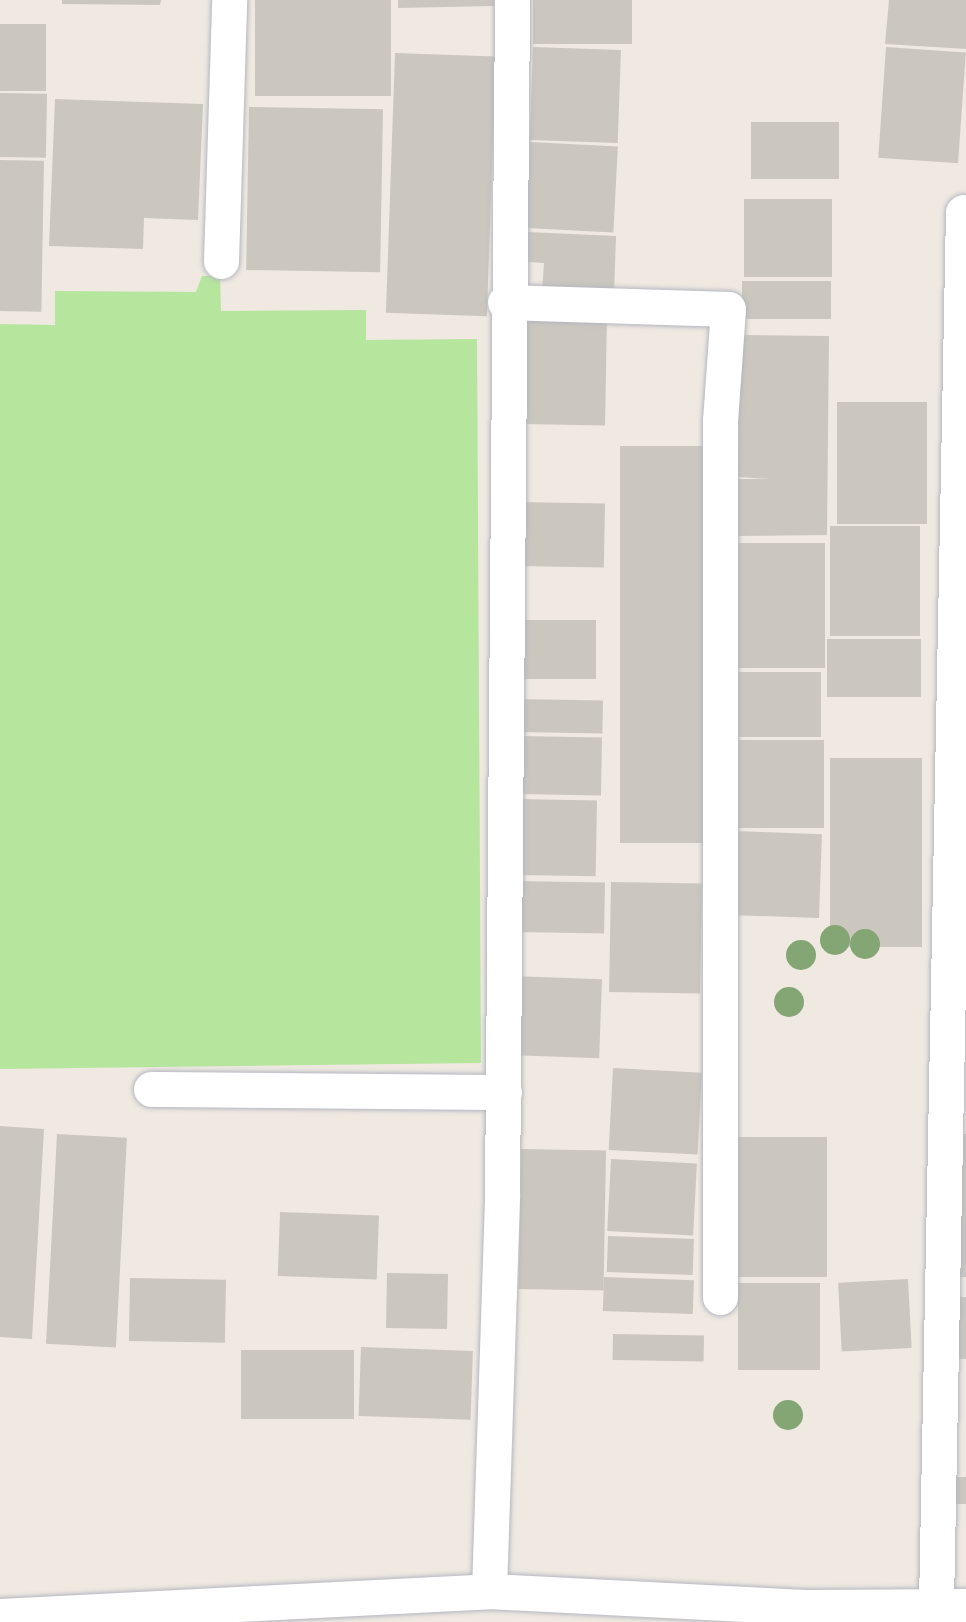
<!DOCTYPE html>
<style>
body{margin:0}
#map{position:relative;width:966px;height:1622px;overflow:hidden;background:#efe9e1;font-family:Overpass,sans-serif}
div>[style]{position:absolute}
.green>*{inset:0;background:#b6e59e}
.building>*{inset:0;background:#cbc7bf;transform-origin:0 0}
.roads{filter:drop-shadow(0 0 2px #b4b7c1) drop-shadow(0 0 2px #b4b7c1)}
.street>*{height:35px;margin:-17.5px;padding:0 17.5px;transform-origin:17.5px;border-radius:17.5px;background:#fff}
.trees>*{width:30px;height:30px;margin:-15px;border-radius:50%;background:#84a574}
span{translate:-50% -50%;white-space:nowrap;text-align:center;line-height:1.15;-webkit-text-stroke:9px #fff;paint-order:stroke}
</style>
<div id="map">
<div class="green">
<div style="clip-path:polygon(202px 276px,220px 276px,221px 311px,366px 310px,366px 340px,477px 339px,481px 1063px,0 1069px,0 324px,55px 325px,55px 291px,196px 292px)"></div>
</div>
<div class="building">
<div style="clip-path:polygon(62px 0,161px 0,160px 5px,62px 4px)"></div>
<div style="left:255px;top:0;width:136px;height:96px"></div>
<div style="clip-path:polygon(398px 0,494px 0,494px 6px,398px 8px)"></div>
<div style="left:533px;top:0;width:99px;height:44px"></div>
<div style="clip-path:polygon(889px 0,966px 0,966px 49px,885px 44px)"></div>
<div style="left:0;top:24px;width:46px;height:67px"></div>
<div style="left:533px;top:47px;width:88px;height:93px;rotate:2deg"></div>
<div style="left:886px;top:47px;width:80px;height:111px;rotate:4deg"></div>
<div style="left:395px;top:53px;width:101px;height:260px;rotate:2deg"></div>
<div style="left:0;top:93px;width:47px;height:64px;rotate:1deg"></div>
<div style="clip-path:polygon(55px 99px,203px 104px,198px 220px,144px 218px,143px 249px,49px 246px)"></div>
<div style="left:249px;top:107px;width:134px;height:163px;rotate:1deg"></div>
<div style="left:751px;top:122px;width:88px;height:57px"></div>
<div style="left:530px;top:142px;width:88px;height:86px;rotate:3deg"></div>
<div style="left:0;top:160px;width:44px;height:151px;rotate:1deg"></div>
<div style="left:744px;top:199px;width:88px;height:78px"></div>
<div style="clip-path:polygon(528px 232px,616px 236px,614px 295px,542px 292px,544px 263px,527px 262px)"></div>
<div style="left:831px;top:281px;width:38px;height:89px;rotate:90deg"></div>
<div style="left:525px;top:313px;width:82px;height:111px;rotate:1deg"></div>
<div style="clip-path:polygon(740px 335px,829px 336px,827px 535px,738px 536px,738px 479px,770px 479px,738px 477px)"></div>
<div style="left:837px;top:402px;width:90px;height:122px"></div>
<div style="left:620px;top:446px;width:91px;height:397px"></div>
<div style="left:517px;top:502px;width:88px;height:64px;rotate:1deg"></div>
<div style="left:830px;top:526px;width:90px;height:110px"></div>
<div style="left:737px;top:543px;width:88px;height:125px"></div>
<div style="left:519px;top:620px;width:77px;height:59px"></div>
<div style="left:827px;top:639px;width:94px;height:58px"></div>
<div style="left:821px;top:672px;width:65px;height:89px;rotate:90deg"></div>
<div style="left:517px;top:699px;width:86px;height:33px;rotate:1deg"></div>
<div style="left:518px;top:736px;width:84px;height:58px;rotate:1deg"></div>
<div style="left:735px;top:740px;width:89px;height:88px"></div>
<div style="left:922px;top:758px;width:189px;height:92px;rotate:90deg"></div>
<div style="left:518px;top:799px;width:79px;height:76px;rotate:1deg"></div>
<div style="left:732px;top:831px;width:90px;height:84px;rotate:2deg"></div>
<div style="left:515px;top:881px;width:90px;height:51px;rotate:1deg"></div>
<div style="left:611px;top:882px;width:91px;height:110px;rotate:1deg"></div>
<div style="left:511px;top:976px;width:91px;height:79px;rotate:2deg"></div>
<div style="left:613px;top:1068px;width:89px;height:82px;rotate:3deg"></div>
<div style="clip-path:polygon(0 1126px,44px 1129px,32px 1339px,0 1337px)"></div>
<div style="left:57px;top:1134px;width:70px;height:210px;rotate:3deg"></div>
<div style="left:949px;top:1134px;width:17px;height:143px"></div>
<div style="left:735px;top:1137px;width:92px;height:140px"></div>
<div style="left:521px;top:1149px;width:85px;height:140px;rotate:1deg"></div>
<div style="left:611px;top:1159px;width:86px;height:72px;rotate:3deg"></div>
<div style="left:280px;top:1212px;width:99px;height:64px;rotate:2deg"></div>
<div style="left:608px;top:1236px;width:86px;height:36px;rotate:2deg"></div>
<div style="left:387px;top:1273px;width:61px;height:55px;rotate:1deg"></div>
<div style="left:604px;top:1277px;width:90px;height:34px;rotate:2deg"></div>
<div style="left:130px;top:1278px;width:96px;height:63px;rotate:1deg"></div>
<div style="left:908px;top:1279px;width:69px;height:70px;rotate:87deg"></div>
<div style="left:820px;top:1283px;width:87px;height:82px;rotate:90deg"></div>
<div style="left:953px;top:1297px;width:13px;height:62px"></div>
<div style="left:613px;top:1334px;width:91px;height:26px;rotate:1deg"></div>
<div style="left:361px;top:1347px;width:112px;height:69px;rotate:2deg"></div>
<div style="left:241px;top:1350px;width:113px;height:69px"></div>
<div style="left:954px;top:1477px;width:12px;height:27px"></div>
</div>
<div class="roads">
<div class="street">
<div style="left:221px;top:261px;width:261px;rotate:-88.2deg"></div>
<div style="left:505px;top:302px;width:223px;rotate:1.8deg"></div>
<div style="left:728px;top:309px;width:111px;rotate:94.1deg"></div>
<div style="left:720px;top:420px;width:877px;rotate:90deg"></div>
<div style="left:151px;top:1089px;width:353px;rotate:0.5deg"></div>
<div style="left:489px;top:1591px;width:394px;rotate:-88.1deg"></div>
<div style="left:502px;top:1197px;width:1197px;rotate:-89.52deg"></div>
<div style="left:936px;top:1604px;width:1392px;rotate:-88.89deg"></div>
<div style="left:0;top:1616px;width:490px;rotate:-2.9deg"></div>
<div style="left:489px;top:1591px;width:321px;rotate:2.9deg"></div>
<div style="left:809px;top:1622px;width:15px;rotate:-86deg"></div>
<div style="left:810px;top:1607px;width:156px;rotate:-0.4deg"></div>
</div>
</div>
<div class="trees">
<div style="left:835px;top:940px"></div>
<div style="left:865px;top:944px"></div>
<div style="left:801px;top:955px"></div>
<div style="left:789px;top:1002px"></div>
<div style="left:788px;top:1415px"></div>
</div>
</div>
